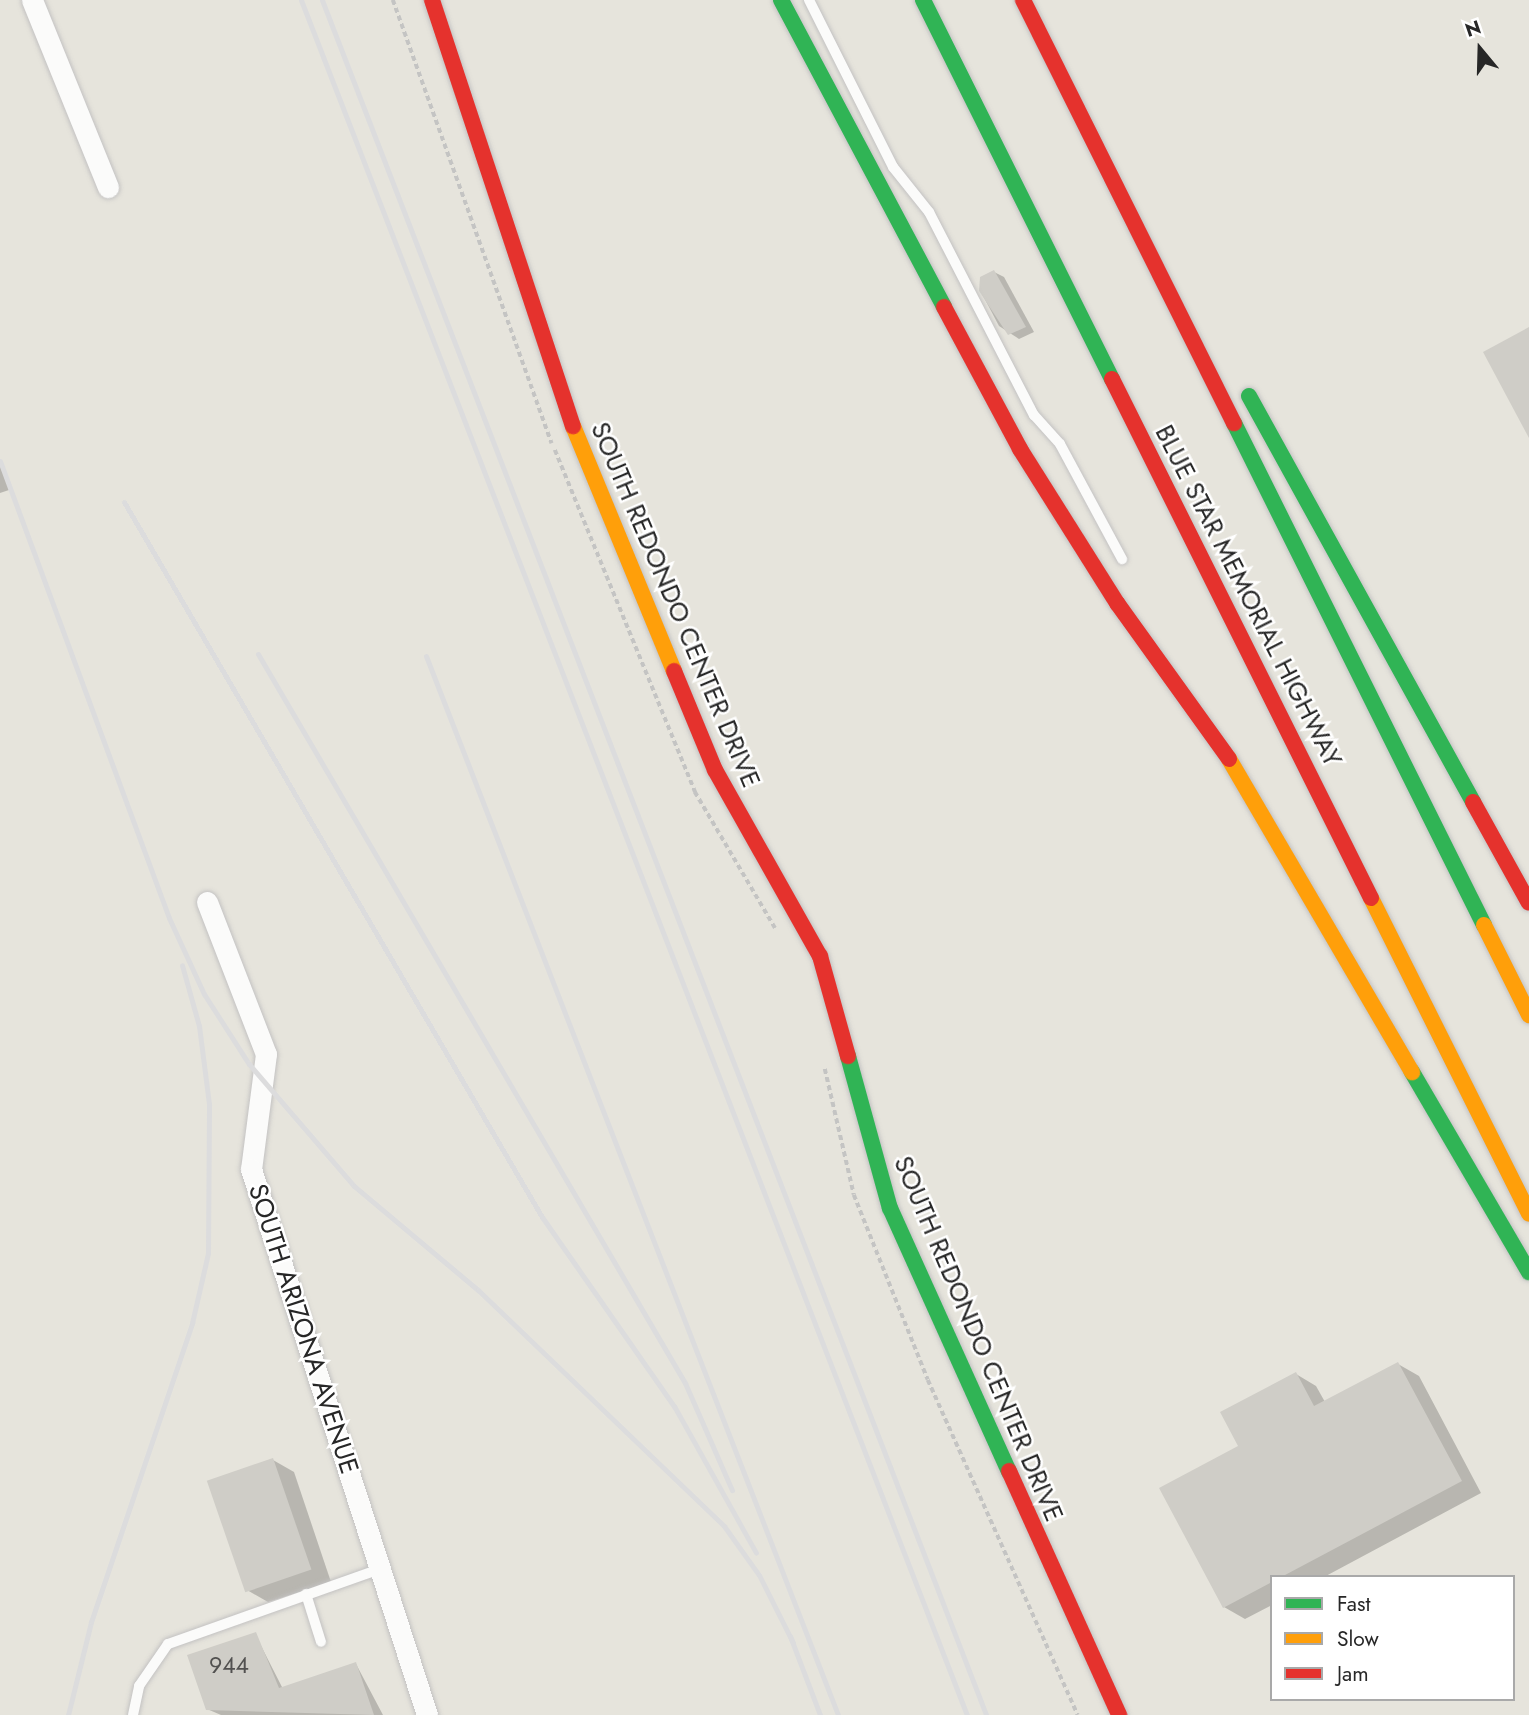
<!DOCTYPE html>
<style>
body{margin:0}
#map{position:relative;width:1529px;height:1715px;overflow:hidden;background:#e6e4dc;font-family:Jost,sans-serif}
div>[style]{position:absolute}
.shadow>*{inset:0;background:#0003}
.building>*{inset:0;background:#cfcdc7;transform-origin:0 0}
.path>*{height:3.5px;margin-top:-1.75px;transform-origin:0;background:repeating-linear-gradient(90deg,#c4c4c3 0 5px,transparent 0 8.5px)}
.roads{filter:drop-shadow(0 0 2px #c3c2c2) drop-shadow(0 0 2px #c3c2c2)}
.lane>*{height:10px;margin:-5px;padding:0 5px;transform-origin:5px;border-radius:5px;background:#fbfbfa}
.street>*{height:21px;margin:-10.5px;padding:0 10.5px;transform-origin:10.5px;border-radius:10.5px;background:#fbfbfa}
.fast>*{height:16px;margin:-8px;padding:0 8px;transform-origin:8px;border-radius:8px;background:#30b455}
.slow>*{height:16px;margin:-8px;padding:0 8px;transform-origin:8px;border-radius:8px;background:#ff9f0a}
.jam>*{height:16px;margin:-8px;padding:0 8px;transform-origin:8px;border-radius:8px;background:#e5322d}
.rail>*{height:5px;margin:-2.5px;padding:0 2.5px;transform-origin:2.5px;border-radius:2.5px;background:#dcdcdd}
span{translate:-50% -50%;white-space:nowrap;text-align:center;line-height:1.15;-webkit-text-stroke:5px #fff;paint-order:stroke}
.number-label{font-size:23px;color:#525150}
.number-label span{-webkit-text-stroke-width:0}
.street-label{font-size:26px;color:#272727}
.legend{position:absolute;left:1270px;top:1575px;width:245px;height:126px;box-sizing:border-box;background:#fff;border:2px solid #a9a9a9;margin:0;padding:9px 12px;list-style:none;font-size:21px;color:#272727}
.legend li{display:flex;align-items:center;gap:14px;height:35px}
.legend b{width:35px;border:2px solid #a9a9a9}
.north{position:absolute;left:1445px;top:14px;width:70px;height:70px;-webkit-text-stroke:5px #fff;paint-order:stroke;rotate:341deg;font-size:19px;font-weight:700;line-height:28px;text-align:center;color:#272727}
.north::after{content:'';display:block;margin:auto;width:24px;height:32px;background:#272727;clip-path:polygon(50% 0,100% 100%,50% 72%,0 100%)}
</style>
<div id="map">
<div class="shadow">
<div style="clip-path:polygon(994px 272px,1004px 277px,1034px 332px,1019px 339px,999px 326px,980px 290px)"></div>
<div style="clip-path:polygon(0 460px,12px 489px,0 493px)"></div>
<div style="clip-path:polygon(1398px 1364px,1419px 1376px,1481px 1493px,1324px 1577px,1272px 1577px,1272px 1605px,1245px 1619px,1224px 1607px,1241px 1447px,1296px 1374px,1316px 1386px,1325px 1402px)"></div>
<div style="clip-path:polygon(273px 1460px,294px 1472px,331px 1582px,268px 1602px,247px 1590px)"></div>
<div style="clip-path:polygon(255px 1634px,283px 1689px,356px 1664px,383px 1715px,221px 1715px,207px 1709px)"></div>
</div>
<div class="building">
<div style="clip-path:polygon(994px 270px,1026px 327px,1008px 335px,979px 291px,980px 277px)"></div>
<div style="clip-path:polygon(1529px 327px,1529px 438px,1483px 352px)"></div>
<div style="clip-path:polygon(1398px 1362px,1462px 1481px,1223px 1608px,1159px 1488px,1238px 1446px,1220px 1412px,1296px 1372px,1314px 1406px)"></div>
<div style="left:273px;top:1458px;width:118px;height:70px;rotate:71deg"></div>
<div style="clip-path:polygon(256px 1632px,279px 1688px,356px 1662px,374px 1715px,206px 1710px,187px 1655px)"></div>
</div>
<div class="path">
<div style="left:393px;top:0;width:471px;rotate:70.3deg"></div>
<div style="left:555px;top:450px;width:370px;rotate:67.7deg"></div>
<div style="left:695px;top:792px;width:158px;rotate:59.5deg"></div>
<div style="left:825px;top:1069px;width:129px;rotate:77deg"></div>
<div style="left:854px;top:1195px;width:199px;rotate:68.2deg"></div>
<div style="left:928px;top:1380px;width:367px;rotate:65.9deg"></div>
</div>
<div class="roads">
<div class="lane">
<div style="left:809px;top:0;width:187px;rotate:63.3deg"></div>
<div style="left:893px;top:167px;width:58px;rotate:51.3deg"></div>
<div style="left:929px;top:212px;width:229px;rotate:62.7deg"></div>
<div style="left:1034px;top:415px;width:39px;rotate:48deg"></div>
<div style="left:1060px;top:444px;width:131px;rotate:61.7deg"></div>
<div style="left:306px;top:1594px;width:50px;rotate:72.6deg"></div>
<div style="left:133px;top:1715px;width:30px;rotate:-78deg"></div>
<div style="left:139px;top:1686px;width:51px;rotate:-55.4deg"></div>
<div style="left:168px;top:1644px;width:225px;rotate:-19.5deg"></div>
</div>
<div class="street">
<div style="left:32px;top:0;width:202px;rotate:67.9deg"></div>
<div style="left:207px;top:902px;width:163px;rotate:68.8deg"></div>
<div style="left:266px;top:1054px;width:116px;rotate:97.4deg"></div>
<div style="left:251px;top:1169px;width:574px;rotate:72.13deg"></div>
</div>
<div class="fast">
<div style="left:781px;top:0;width:348px;rotate:62deg"></div>
<div style="left:923px;top:0;width:424px;rotate:63.5deg"></div>
<div style="left:1249px;top:396px;width:464px;rotate:61.1deg"></div>
<div style="left:1234px;top:423px;width:561px;rotate:63.53deg"></div>
<div style="left:848px;top:1056px;width:158px;rotate:74.6deg"></div>
<div style="left:890px;top:1208px;width:289px;rotate:65.7deg"></div>
<div style="left:1412px;top:1072px;width:232px;rotate:59.7deg"></div>
</div>
<div class="slow">
<div style="left:573px;top:426px;width:265px;rotate:67.6deg"></div>
<div style="left:1229px;top:759px;width:363px;rotate:59.7deg"></div>
<div style="left:1371px;top:898px;width:353px;rotate:63.4deg"></div>
<div style="left:1484px;top:925px;width:101px;rotate:63.4deg"></div>
</div>
<div class="jam">
<div style="left:432px;top:0;width:449px;rotate:71.7deg"></div>
<div style="left:1023px;top:0;width:473px;rotate:63.5deg"></div>
<div style="left:944px;top:307px;width:161px;rotate:61.8deg"></div>
<div style="left:1020px;top:449px;width:182px;rotate:57.8deg"></div>
<div style="left:1117px;top:603px;width:192px;rotate:54.3deg"></div>
<div style="left:1112px;top:379px;width:580px;rotate:63.48deg"></div>
<div style="left:674px;top:671px;width:107px;rotate:67.5deg"></div>
<div style="left:715px;top:770px;width:214px;rotate:60.6deg"></div>
<div style="left:820px;top:956px;width:104px;rotate:74.4deg"></div>
<div style="left:1473px;top:802px;width:115px;rotate:61deg"></div>
<div style="left:1009px;top:1471px;width:268px;rotate:65.7deg"></div>
</div>
</div>
<div class="rail">
<div style="left:301px;top:0;width:1840px;rotate:68.78deg"></div>
<div style="left:322px;top:0;width:1839px;rotate:68.83deg"></div>
<div style="left:0;top:461px;width:487px;rotate:69.7deg"></div>
<div style="left:169px;top:918px;width:84px;rotate:65.3deg"></div>
<div style="left:204px;top:994px;width:83px;rotate:57.3deg"></div>
<div style="left:249px;top:1064px;width:161px;rotate:49.3deg"></div>
<div style="left:354px;top:1186px;width:162px;rotate:40deg"></div>
<div style="left:478px;top:1290px;width:341px;rotate:43.8deg"></div>
<div style="left:724px;top:1526px;width:60px;rotate:54.5deg"></div>
<div style="left:759px;top:1575px;width:76px;rotate:63.4deg"></div>
<div style="left:124px;top:502px;width:828px;rotate:59.69deg"></div>
<div style="left:542px;top:1217px;width:231px;rotate:55.1deg"></div>
<div style="left:674px;top:1406px;width:168px;rotate:60.8deg"></div>
<div style="left:258px;top:654px;width:845px;rotate:59.64deg"></div>
<div style="left:685px;top:1383px;width:117px;rotate:66.3deg"></div>
<div style="left:426px;top:656px;width:1136px;rotate:68.74deg"></div>
<div style="left:790px;top:1636px;width:85px;rotate:69.2deg"></div>
<div style="left:68px;top:1715px;width:96px;rotate:-76.1deg"></div>
<div style="left:91px;top:1622px;width:316px;rotate:-71.3deg"></div>
<div style="left:192px;top:1323px;width:72px;rotate:-77.1deg"></div>
<div style="left:208px;top:1253px;width:149px;rotate:-89.6deg"></div>
<div style="left:209px;top:1104px;width:79px;rotate:-97.3deg"></div>
<div style="left:199px;top:1026px;width:63px;rotate:-105.6deg"></div>
</div>
<div class="number-label">
<span style="left:229px;top:1665px">944</span>
</div>
<div class="street-label">
<span style="left:1248px;top:596px;rotate:63deg">BLUE STAR MEMORIAL HIGHWAY</span>
<span style="left:675px;top:605px;rotate:67deg">SOUTH REDONDO CENTER DRIVE</span>
<span style="left:303px;top:1329px;rotate:72deg">SOUTH ARIZONA AVENUE</span>
<span style="left:978px;top:1339px;rotate:67deg">SOUTH REDONDO CENTER DRIVE</span>
</div>
<ul class="legend">
<li><b style="height:9px;background:#30b455"></b>Fast</li>
<li><b style="height:9px;background:#ff9f0a"></b>Slow</li>
<li><b style="height:9px;background:#e5322d"></b>Jam</li>
</ul>
<div class="north">N</div>
</div>
